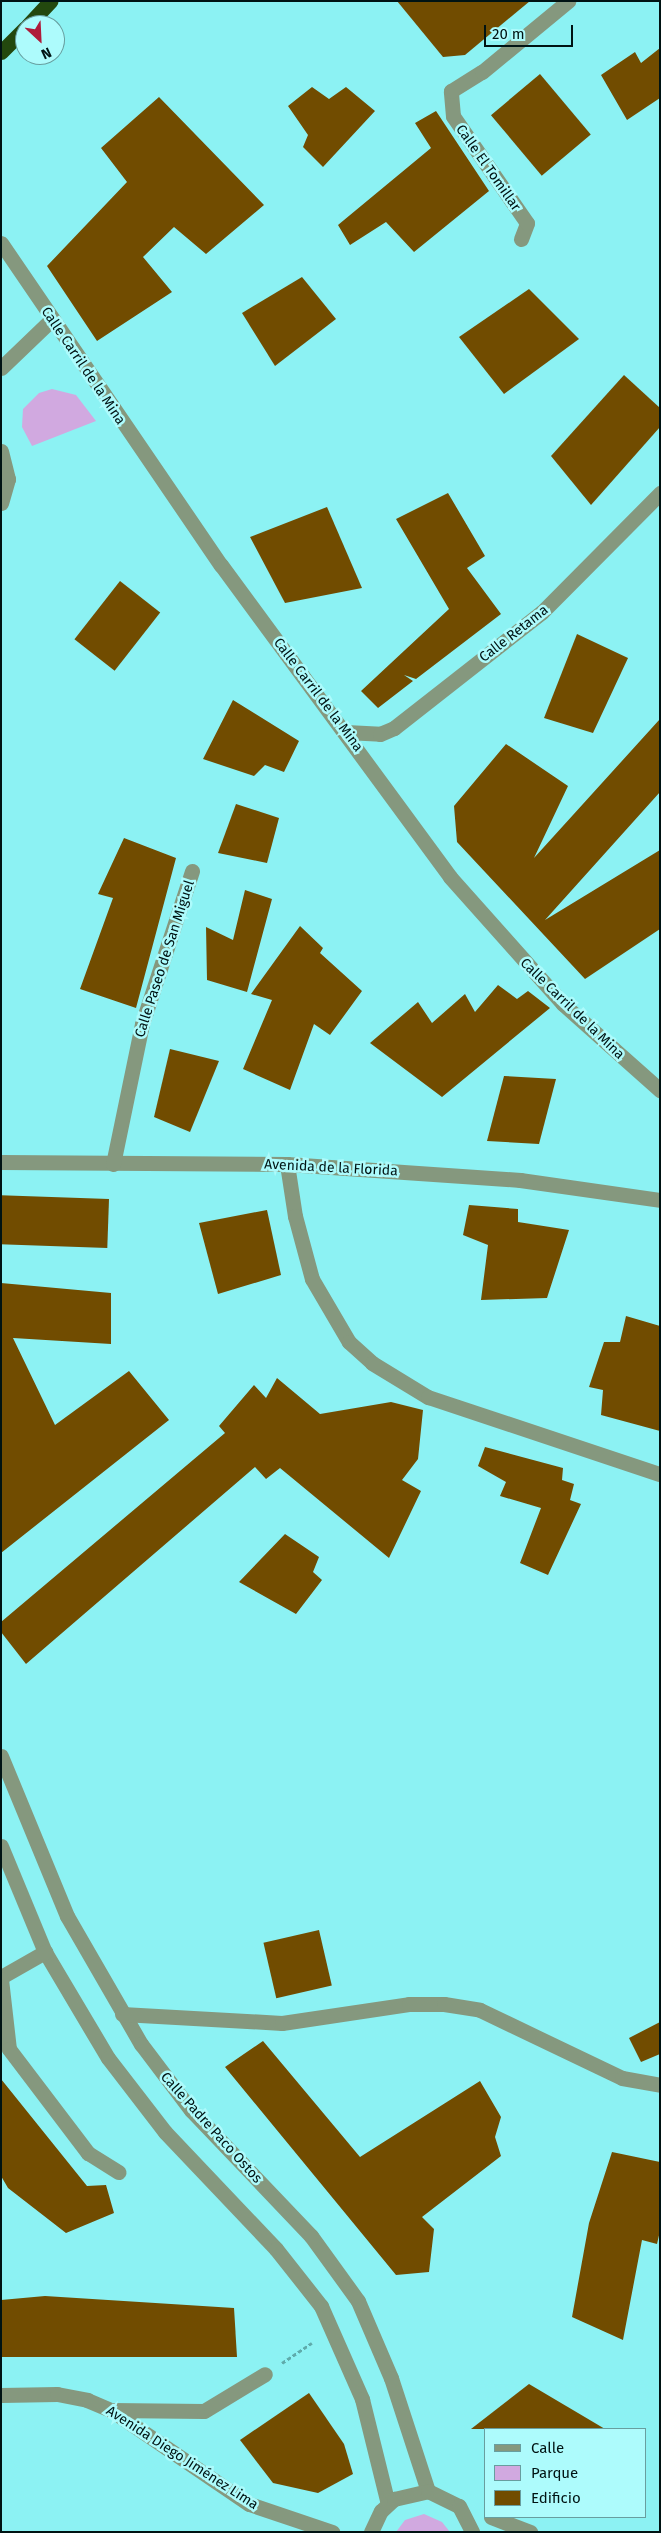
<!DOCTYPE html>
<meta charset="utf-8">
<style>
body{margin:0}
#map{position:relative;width:661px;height:2533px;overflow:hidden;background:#8cf2f3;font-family:"Fira Sans",sans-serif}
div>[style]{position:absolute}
.green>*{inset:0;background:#d1a9e0}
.building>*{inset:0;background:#714c00;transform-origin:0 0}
.path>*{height:3px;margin-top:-1.5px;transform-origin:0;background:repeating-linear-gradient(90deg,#5fabab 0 4px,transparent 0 6.5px)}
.minor>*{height:15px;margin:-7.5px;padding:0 7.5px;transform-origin:7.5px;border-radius:7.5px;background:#85987e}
.highway>*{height:15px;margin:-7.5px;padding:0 7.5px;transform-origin:7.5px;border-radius:7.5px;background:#23480e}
span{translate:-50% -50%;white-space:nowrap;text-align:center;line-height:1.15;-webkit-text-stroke:5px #adfbfc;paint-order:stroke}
.street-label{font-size:14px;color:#001313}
.frame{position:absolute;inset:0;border:2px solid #001313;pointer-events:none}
.legend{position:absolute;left:484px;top:2428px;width:162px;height:90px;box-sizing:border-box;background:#adfbfc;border:1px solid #689e9f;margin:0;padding:6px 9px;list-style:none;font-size:15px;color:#001313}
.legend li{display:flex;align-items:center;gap:10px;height:25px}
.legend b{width:25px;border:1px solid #689e9f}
.north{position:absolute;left:15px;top:15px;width:50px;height:50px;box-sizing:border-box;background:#adfbfc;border:1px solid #689e9f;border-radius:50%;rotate:155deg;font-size:14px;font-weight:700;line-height:20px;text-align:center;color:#001313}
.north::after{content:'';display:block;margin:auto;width:18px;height:22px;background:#af1b3a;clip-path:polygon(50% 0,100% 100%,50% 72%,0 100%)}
.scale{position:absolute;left:484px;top:25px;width:89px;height:22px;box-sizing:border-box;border:2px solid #001313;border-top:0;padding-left:6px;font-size:15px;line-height:18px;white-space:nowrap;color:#001313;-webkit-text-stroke:4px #adfbfc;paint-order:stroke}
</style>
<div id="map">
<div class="green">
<div style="clip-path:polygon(52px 389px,76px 395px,96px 421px,32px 446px,22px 427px,23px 409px,39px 393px)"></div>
<div style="clip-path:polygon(424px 2514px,442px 2522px,450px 2532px,396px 2532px,405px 2520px)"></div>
</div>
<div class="building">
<div style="clip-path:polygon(397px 1px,530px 1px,465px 55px,443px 57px)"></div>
<div style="clip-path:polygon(660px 48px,660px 98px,627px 120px,601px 75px,635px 52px,641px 63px)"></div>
<div style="left:540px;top:74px;width:79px;height:64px;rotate:50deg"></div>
<div style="clip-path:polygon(312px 87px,329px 99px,346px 87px,375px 111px,323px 167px,303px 147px,308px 135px,288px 106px)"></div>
<div style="clip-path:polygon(159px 97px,264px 205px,206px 254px,174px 227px,143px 257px,172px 292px,97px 341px,47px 266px,127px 182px,101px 148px)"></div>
<div style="clip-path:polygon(436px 111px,489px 191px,414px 252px,386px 222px,350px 245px,338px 225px,431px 148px,415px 123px)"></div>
<div style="clip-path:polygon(302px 277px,336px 319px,275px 366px,242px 313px)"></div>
<div style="clip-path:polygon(529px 289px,579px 339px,504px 394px,459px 337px)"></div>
<div style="clip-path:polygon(624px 375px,660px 408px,660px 427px,591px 505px,551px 456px)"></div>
<div style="clip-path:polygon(448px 493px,485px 556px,467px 568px,501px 614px,416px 679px,404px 675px,413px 681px,378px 708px,361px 691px,449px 609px,396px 519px)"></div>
<div style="clip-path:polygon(327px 507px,362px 588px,285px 603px,250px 537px)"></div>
<div style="left:120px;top:581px;width:51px;height:74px;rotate:38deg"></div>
<div style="clip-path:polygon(577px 634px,628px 658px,593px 733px,544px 718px)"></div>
<div style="clip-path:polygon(233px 700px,299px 741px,284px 772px,265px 765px,254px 776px,203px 759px)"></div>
<div style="clip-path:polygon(660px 719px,660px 792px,545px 920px,660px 850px,660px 929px,585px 979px,457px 842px,454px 806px,506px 744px,568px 786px,534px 858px)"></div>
<div style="clip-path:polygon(236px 804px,279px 818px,267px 863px,218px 853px)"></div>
<div style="clip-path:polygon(124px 838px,176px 858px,136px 1008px,80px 989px,113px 898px,98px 894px)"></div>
<div style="clip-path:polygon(245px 890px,272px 899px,247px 992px,207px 980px,206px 927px,233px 940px)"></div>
<div style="clip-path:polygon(300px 926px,323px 948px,320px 953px,362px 991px,330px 1035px,314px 1024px,290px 1090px,243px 1069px,272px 1000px,251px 994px)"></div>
<div style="clip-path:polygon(498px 985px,517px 999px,528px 991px,550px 1008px,442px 1097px,370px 1043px,418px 1002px,432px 1023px,465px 994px,475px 1012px)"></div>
<div style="clip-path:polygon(170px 1049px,219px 1061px,190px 1132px,154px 1117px)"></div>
<div style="clip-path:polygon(504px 1076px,556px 1079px,539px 1144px,487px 1141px)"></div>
<div style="left:109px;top:1199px;width:49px;height:108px;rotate:92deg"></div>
<div style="clip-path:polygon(469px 1205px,518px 1209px,518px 1222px,569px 1230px,547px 1298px,481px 1300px,488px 1245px,463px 1235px)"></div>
<div style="clip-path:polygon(267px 1210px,281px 1275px,218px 1294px,199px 1223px)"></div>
<div style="clip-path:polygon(1px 1283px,111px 1293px,111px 1344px,13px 1338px,55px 1425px,129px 1371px,169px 1420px,1px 1553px)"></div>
<div style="clip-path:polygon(626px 1316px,660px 1326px,660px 1431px,601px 1415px,603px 1390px,589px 1387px,604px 1342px,620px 1342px)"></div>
<div style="clip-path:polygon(277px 1378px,320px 1414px,391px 1402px,423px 1410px,418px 1459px,402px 1480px,421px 1491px,389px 1558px,280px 1468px,266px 1479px,255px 1467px,26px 1664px,1px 1632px,1px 1622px,225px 1433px,219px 1426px,254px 1385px,266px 1398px)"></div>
<div style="clip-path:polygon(485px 1447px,563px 1468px,562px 1480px,574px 1484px,570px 1500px,581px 1504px,548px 1575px,520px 1563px,541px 1508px,500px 1496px,506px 1482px,478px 1466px)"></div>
<div style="clip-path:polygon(285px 1534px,319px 1557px,313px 1572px,322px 1580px,296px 1614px,239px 1582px)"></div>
<div style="left:319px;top:1930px;width:57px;height:57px;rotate:77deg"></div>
<div style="clip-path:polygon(660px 2022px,660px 2054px,641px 2062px,629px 2038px)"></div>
<div style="clip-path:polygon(263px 2041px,360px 2157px,480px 2081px,501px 2117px,495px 2137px,501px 2156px,422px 2217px,434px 2229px,429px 2272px,396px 2275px,225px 2067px)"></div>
<div style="clip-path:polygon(1px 2079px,87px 2186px,106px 2185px,114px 2213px,66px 2233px,8px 2188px,1px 2176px)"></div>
<div style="clip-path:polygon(612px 2152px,660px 2162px,660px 2231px,657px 2244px,642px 2240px,623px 2340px,572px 2317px,589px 2223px)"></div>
<div style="clip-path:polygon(45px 2296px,234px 2308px,237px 2357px,1px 2357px,1px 2300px)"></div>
<div style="clip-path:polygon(529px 2384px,605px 2429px,471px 2429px)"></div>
<div style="clip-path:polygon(309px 2393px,344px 2444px,353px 2474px,318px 2493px,273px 2483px,240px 2440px)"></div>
</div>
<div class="path">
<div style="left:282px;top:2363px;width:36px;rotate:-34deg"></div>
</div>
<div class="minor">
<div style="left:521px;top:239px;width:17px;rotate:-69deg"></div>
<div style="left:527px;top:223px;width:130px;rotate:-124.7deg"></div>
<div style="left:453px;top:116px;width:25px;rotate:-95deg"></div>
<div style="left:451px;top:91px;width:36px;rotate:-32deg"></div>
<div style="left:482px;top:72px;width:112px;rotate:-39.5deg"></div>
<div style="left:1px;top:243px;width:390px;rotate:55.7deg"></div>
<div style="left:221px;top:565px;width:387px;rotate:53.7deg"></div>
<div style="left:450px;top:877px;width:170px;rotate:48.3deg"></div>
<div style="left:563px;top:1004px;width:130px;rotate:41.6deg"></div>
<div style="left:1px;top:368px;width:69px;rotate:-43.8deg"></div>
<div style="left:1px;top:451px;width:29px;rotate:76deg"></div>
<div style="left:8px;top:479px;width:25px;rotate:106deg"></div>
<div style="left:346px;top:732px;width:34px;rotate:3deg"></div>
<div style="left:380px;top:734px;width:15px;rotate:-23deg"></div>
<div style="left:394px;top:728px;width:188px;rotate:-38.1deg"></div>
<div style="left:542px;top:612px;width:168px;rotate:-45.2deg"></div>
<div style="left:1px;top:1162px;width:286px;rotate:0.4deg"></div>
<div style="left:287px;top:1164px;width:234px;rotate:3.9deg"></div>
<div style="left:520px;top:1180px;width:141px;rotate:8.1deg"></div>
<div style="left:113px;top:1164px;width:143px;rotate:-78.3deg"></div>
<div style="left:142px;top:1024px;width:161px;rotate:-71.9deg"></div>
<div style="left:287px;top:1164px;width:53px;rotate:81.3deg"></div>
<div style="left:295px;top:1216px;width:65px;rotate:74.9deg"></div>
<div style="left:312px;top:1279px;width:73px;rotate:59.6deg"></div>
<div style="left:349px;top:1342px;width:31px;rotate:42deg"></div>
<div style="left:372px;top:1363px;width:66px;rotate:31.3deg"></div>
<div style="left:428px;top:1397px;width:244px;rotate:18.4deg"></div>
<div style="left:1px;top:1756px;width:173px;rotate:67.6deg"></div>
<div style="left:67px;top:1916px;width:148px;rotate:60deg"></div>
<div style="left:141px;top:2044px;width:83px;rotate:52.9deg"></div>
<div style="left:191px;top:2110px;width:174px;rotate:46.4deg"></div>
<div style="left:311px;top:2236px;width:80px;rotate:54.1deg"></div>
<div style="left:358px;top:2301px;width:84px;rotate:66.8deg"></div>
<div style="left:391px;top:2378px;width:119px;rotate:71.9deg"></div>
<div style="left:1px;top:1846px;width:115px;rotate:67.5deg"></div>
<div style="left:45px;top:1952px;width:123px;rotate:59.3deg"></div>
<div style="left:108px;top:2058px;width:93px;rotate:52.4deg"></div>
<div style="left:165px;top:2132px;width:161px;rotate:46.5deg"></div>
<div style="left:276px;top:2249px;width:73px;rotate:51.7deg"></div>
<div style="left:321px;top:2306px;width:102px;rotate:66.2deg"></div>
<div style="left:362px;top:2399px;width:108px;rotate:76.1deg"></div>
<div style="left:1px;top:1977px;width:51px;rotate:-29.6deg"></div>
<div style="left:1px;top:1979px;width:70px;rotate:83.5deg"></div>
<div style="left:9px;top:2049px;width:131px;rotate:52.8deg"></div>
<div style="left:88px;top:2153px;width:36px;rotate:32deg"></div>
<div style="left:122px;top:2014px;width:160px;rotate:3.2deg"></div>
<div style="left:282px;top:2023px;width:128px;rotate:-8.5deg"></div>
<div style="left:409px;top:2004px;width:35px"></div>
<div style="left:444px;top:2004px;width:36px;rotate:9deg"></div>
<div style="left:480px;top:2010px;width:157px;rotate:25.6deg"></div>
<div style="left:622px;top:2078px;width:39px;rotate:10deg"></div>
<div style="left:1px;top:2395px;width:56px;rotate:-1deg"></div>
<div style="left:57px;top:2394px;width:31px;rotate:11deg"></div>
<div style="left:87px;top:2400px;width:26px;rotate:23deg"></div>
<div style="left:111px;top:2410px;width:167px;rotate:34.3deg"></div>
<div style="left:249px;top:2504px;width:88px;rotate:18.6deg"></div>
<div style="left:111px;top:2410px;width:93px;rotate:0.6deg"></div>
<div style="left:204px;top:2411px;width:71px;rotate:-31.2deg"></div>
<div style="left:491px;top:2517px;width:42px;rotate:21deg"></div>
<div style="left:371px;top:2532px;width:23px;rotate:-65deg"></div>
<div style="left:381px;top:2511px;width:18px;rotate:-43deg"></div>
<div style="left:394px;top:2499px;width:35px;rotate:-13deg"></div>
<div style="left:428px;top:2491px;width:34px;rotate:26deg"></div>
<div style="left:459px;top:2506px;width:29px;rotate:63deg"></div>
</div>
<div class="highway">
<div style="left:28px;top:25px;width:33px;rotate:-47deg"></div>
<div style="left:1px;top:52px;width:34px;rotate:-45deg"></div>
</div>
<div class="street-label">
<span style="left:488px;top:168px;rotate:55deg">Calle El Tomillar</span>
<span style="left:83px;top:366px;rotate:56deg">Calle Carril de la Mina</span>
<span style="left:514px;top:634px;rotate:-38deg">Calle Retama</span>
<span style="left:318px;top:695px;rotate:53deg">Calle Carril de la Mina</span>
<span style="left:165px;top:959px;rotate:-72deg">Calle Paseo de San Miguel</span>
<span style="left:572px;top:1009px;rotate:44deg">Calle Carril de la Mina</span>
<span style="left:331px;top:1168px;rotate:3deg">Avenida de la Florida</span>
<span style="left:211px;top:2128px;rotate:48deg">Calle Padre Paco Ostos</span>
<span style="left:182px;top:2458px;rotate:33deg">Avenida Diego Jiménez Lima</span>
</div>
<div class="frame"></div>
<ul class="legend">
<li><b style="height:6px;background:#85987e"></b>Calle</li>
<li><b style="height:14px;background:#d1a9e0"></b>Parque</li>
<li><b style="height:14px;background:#714c00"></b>Edificio</li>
</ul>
<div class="north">N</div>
<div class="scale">20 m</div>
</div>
